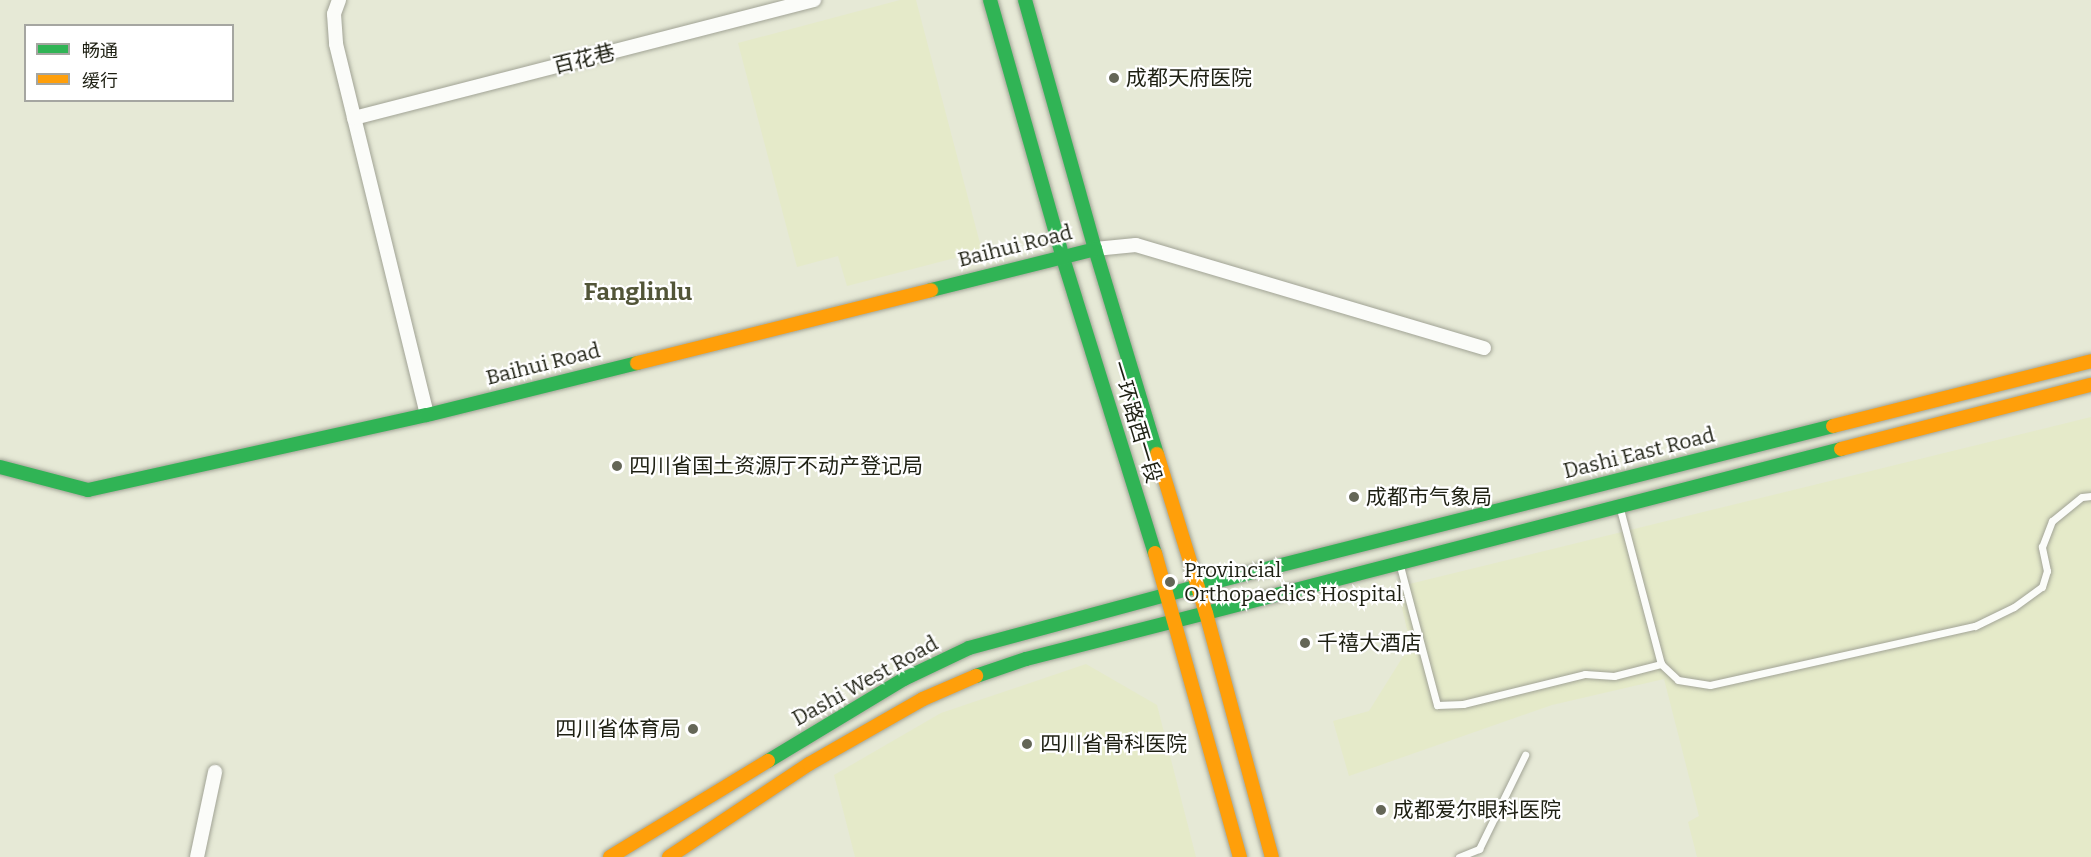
<!DOCTYPE html>
<meta charset="utf-8">
<style>
body{margin:0}
#map{position:relative;width:2091px;height:857px;overflow:hidden;background:#e6e9d6;font-family:Bitter,"Noto Sans SC",serif}
div>[style]{position:absolute}
.built>*{inset:0;background:#e5eac9}
.roads{filter:drop-shadow(0 0 2px #a1a395) drop-shadow(0 0 2px #a1a395)}
.lane>*{height:7px;margin:-3.5px;padding:0 3.5px;transform-origin:3.5px;border-radius:3.5px;background:#fbfcf9}
.street>*{height:14px;margin:-7px;padding:0 7px;transform-origin:7px;border-radius:7px;background:#fbfcf9}
.fast>*{height:14px;margin:-7px;padding:0 7px;transform-origin:7px;border-radius:7px;background:#30b455}
.slow>*{height:14px;margin:-7px;padding:0 7px;transform-origin:7px;border-radius:7px;background:#ff9f0a}
.dots>*{width:16px;height:16px;translate:-50% -50%;box-sizing:border-box;border:3px solid #fff;border-radius:50%}
span{translate:-50% -50%;white-space:nowrap;text-align:center;line-height:1.15;-webkit-text-stroke:4.5px #fff;paint-order:stroke}
.street-label{font-size:21px;color:#1e2013}
.poi-label{font-size:21px;color:#1e2013}
.left{translate:0 -50%;text-align:left}
.right{translate:-100% -50%;text-align:right}
.quarter-label{font-size:24px;color:#525538;font-weight:700}
.legend{position:absolute;left:24px;top:24px;width:210px;height:78px;box-sizing:border-box;background:#fff;border:2px solid #a5a6a1;margin:0;padding:8px 10px;list-style:none;font-size:18px;color:#1e2013}
.legend li{display:flex;align-items:center;gap:12px;height:30px}
.legend b{width:30px;border:2px solid #a5a6a1}
</style>
<div id="map">
<div class="built">
<div style="clip-path:polygon(900px 0,916px 0,982px 251px,847px 286px,838px 256px,797px 267px,738px 43px)"></div>
<div style="clip-path:polygon(2091px 417px,2091px 857px,1697px 857px,1688px 822px,1699px 816px,1664px 679px,1552px 705px,1349px 776px,1333px 721px,1369px 711px,1404px 655px,1413px 654px,1397px 587px)"></div>
<div style="clip-path:polygon(1086px 664px,1157px 705px,1196px 857px,855px 857px,834px 775px,941px 713px)"></div>
</div>
<div class="roads">
<div class="lane">
<div style="left:1400px;top:566px;width:144px;rotate:75.1deg"></div>
<div style="left:1437px;top:705px;width:26px;rotate:-2deg"></div>
<div style="left:1463px;top:704px;width:126px;rotate:-13.8deg"></div>
<div style="left:1585px;top:674px;width:29px;rotate:4deg"></div>
<div style="left:1614px;top:676px;width:49px;rotate:-14.3deg"></div>
<div style="left:1661px;top:664px;width:160px;rotate:-104.8deg"></div>
<div style="left:1661px;top:664px;width:23px;rotate:43deg"></div>
<div style="left:1678px;top:680px;width:32px;rotate:9deg"></div>
<div style="left:1710px;top:685px;width:271px;rotate:-12.6deg"></div>
<div style="left:1975px;top:626px;width:43px;rotate:-26deg"></div>
<div style="left:2014px;top:607px;width:34px;rotate:-36deg"></div>
<div style="left:2042px;top:587px;width:17px;rotate:-73deg"></div>
<div style="left:2047px;top:571px;width:25px;rotate:-102deg"></div>
<div style="left:2042px;top:547px;width:28px;rotate:-69deg"></div>
<div style="left:2052px;top:521px;width:38px;rotate:-39deg"></div>
<div style="left:2082px;top:497px;width:9px;rotate:-6deg"></div>
<div style="left:1459px;top:857px;width:22px;rotate:-22deg"></div>
<div style="left:1479px;top:849px;width:105px;rotate:-63.9deg"></div>
</div>
<div class="street">
<div style="left:339px;top:0;width:15px;rotate:110deg"></div>
<div style="left:334px;top:14px;width:30px;rotate:86deg"></div>
<div style="left:336px;top:44px;width:382px;rotate:76.2deg"></div>
<div style="left:354px;top:118px;width:475px;rotate:-14.4deg"></div>
<div style="left:1095px;top:249px;width:41px;rotate:-5.6deg"></div>
<div style="left:1136px;top:245px;width:363px;rotate:16.5deg"></div>
<div style="left:197px;top:857px;width:87px;rotate:-78deg"></div>
</div>
<div class="fast">
<div style="left:990px;top:0;width:265px;rotate:74.2deg"></div>
<div style="left:1062px;top:255px;width:312px;rotate:72.7deg"></div>
<div style="left:1025px;top:0;width:259px;rotate:74.3deg"></div>
<div style="left:1095px;top:249px;width:214px;rotate:73.2deg"></div>
<div style="left:931px;top:290px;width:169px;rotate:-14deg"></div>
<div style="left:0;top:467px;width:91px;rotate:14.6deg"></div>
<div style="left:88px;top:490px;width:347px;rotate:-12.5deg"></div>
<div style="left:427px;top:415px;width:216px;rotate:-13.9deg"></div>
<div style="left:1198px;top:586px;width:655px;rotate:-14.14deg"></div>
<div style="left:1206px;top:613px;width:656px;rotate:-14.48deg"></div>
<div style="left:976px;top:676px;width:53px;rotate:-18.8deg"></div>
<div style="left:1026px;top:659px;width:186px;rotate:-14.3deg"></div>
<div style="left:768px;top:761px;width:159px;rotate:-31.1deg"></div>
<div style="left:904px;top:679px;width:72px;rotate:-25.5deg"></div>
<div style="left:969px;top:648px;width:237px;rotate:-15.1deg"></div>
</div>
<div class="slow">
<div style="left:637px;top:363px;width:303px;rotate:-13.9deg"></div>
<div style="left:1833px;top:426px;width:266px;rotate:-14.1deg"></div>
<div style="left:1841px;top:449px;width:258px;rotate:-14.4deg"></div>
<div style="left:1157px;top:454px;width:166px;rotate:72.9deg"></div>
<div style="left:1206px;top:613px;width:253px;rotate:74.9deg"></div>
<div style="left:1155px;top:553px;width:316px;rotate:74.4deg"></div>
<div style="left:610px;top:857px;width:185px;rotate:-31.3deg"></div>
<div style="left:669px;top:857px;width:168px;rotate:-33.6deg"></div>
<div style="left:809px;top:764px;width:131px;rotate:-29.7deg"></div>
<div style="left:923px;top:699px;width:58px;rotate:-23.5deg"></div>
</div>
</div>
<div class="dots">
<div style="left:1114px;top:78px;background:#646657"></div>
<div style="left:617px;top:466px;background:#646657"></div>
<div style="left:1354px;top:497px;background:#646657"></div>
<div style="left:1170px;top:582px;background:#646657"></div>
<div style="left:1305px;top:643px;background:#646657"></div>
<div style="left:693px;top:729px;background:#646657"></div>
<div style="left:1027px;top:744px;background:#646657"></div>
<div style="left:1381px;top:810px;background:#646657"></div>
</div>
<div class="street-label">
<span style="left:584px;top:59px;rotate:-14deg">百花巷</span>
<span style="left:1015px;top:246px;rotate:-14deg">Baihui Road</span>
<span style="left:543px;top:364px;rotate:-14deg">Baihui Road</span>
<span style="left:1136px;top:422px;rotate:73deg">一环路西一段</span>
<span style="left:1639px;top:453px;rotate:-14deg">Dashi East Road</span>
<span style="left:865px;top:681px;rotate:-29deg">Dashi West Road</span>
</div>
<div class="poi-label">
<span class="left" style="left:1126px;top:78px">成都天府医院</span>
<span class="left" style="left:629px;top:466px">四川省国土资源厅不动产登记局</span>
<span class="left" style="left:1366px;top:497px">成都市气象局</span>
<span class="left" style="left:1184px;top:582px">Provincial<br>Orthopaedics Hospital</span>
<span class="left" style="left:1317px;top:643px">千禧大酒店</span>
<span class="right" style="left:681px;top:729px">四川省体育局</span>
<span class="left" style="left:1040px;top:744px">四川省骨科医院</span>
<span class="left" style="left:1393px;top:810px">成都爱尔眼科医院</span>
</div>
<div class="quarter-label">
<span style="left:638px;top:293px">Fanglinlu</span>
</div>
<ul class="legend">
<li><b style="height:8px;background:#30b455"></b>畅通</li>
<li><b style="height:8px;background:#ff9f0a"></b>缓行</li>
</ul>
</div>
